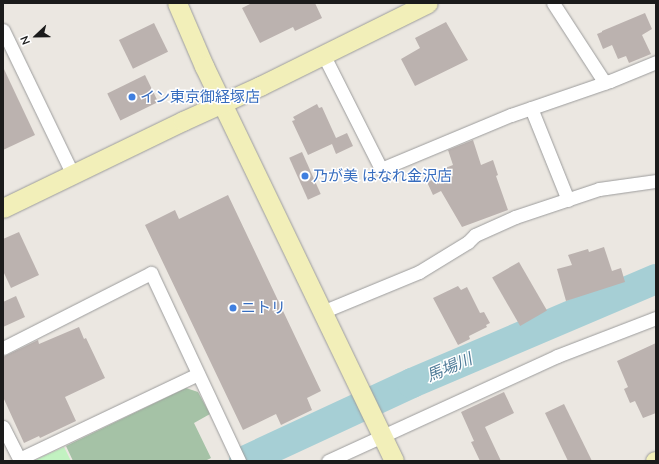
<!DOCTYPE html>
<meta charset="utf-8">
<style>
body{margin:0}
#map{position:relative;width:659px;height:464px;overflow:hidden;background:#ebe7e1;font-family:Mulish,"Noto Sans JP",sans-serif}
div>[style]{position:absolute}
.cemetery>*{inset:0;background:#a5c2a6}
.park>*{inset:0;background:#c2f2c1}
.river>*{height:30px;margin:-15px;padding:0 15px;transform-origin:15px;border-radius:15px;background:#a6cfd5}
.building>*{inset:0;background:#bbb2af;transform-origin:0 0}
.roads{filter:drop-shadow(0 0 1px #9c9c9c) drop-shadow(0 0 1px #9c9c9c)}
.street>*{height:13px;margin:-6.5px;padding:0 6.5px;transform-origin:6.5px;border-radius:6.5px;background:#fff}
.secondary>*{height:19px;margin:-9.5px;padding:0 9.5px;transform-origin:9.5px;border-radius:9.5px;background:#f2efb9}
.dots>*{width:11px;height:11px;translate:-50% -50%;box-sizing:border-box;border:2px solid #fff;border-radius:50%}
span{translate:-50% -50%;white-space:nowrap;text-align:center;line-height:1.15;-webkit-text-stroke:3px #fff;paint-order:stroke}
.shop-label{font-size:15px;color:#366cbe}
.left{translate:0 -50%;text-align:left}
.water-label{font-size:16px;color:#4f7b98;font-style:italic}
.frame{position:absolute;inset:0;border:4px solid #1b1b1b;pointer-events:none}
.north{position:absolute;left:16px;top:16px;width:40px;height:40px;-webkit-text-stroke:3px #fff;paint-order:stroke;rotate:248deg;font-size:11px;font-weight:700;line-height:16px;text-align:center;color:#1b1b1b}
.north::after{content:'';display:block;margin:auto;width:14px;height:18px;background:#1b1b1b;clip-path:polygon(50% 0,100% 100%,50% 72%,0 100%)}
</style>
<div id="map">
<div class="cemetery">
<div style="clip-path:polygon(186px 388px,198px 392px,210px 414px,194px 423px,211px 458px,205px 461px,73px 461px,66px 446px)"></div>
</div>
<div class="park">
<div style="clip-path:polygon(64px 447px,71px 461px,33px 461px)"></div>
</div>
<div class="river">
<div style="left:244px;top:461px;width:185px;rotate:-24.9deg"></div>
<div style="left:412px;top:383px;width:265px;rotate:-23.1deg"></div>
</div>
<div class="building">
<div style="clip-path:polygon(252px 3px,315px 3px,322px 18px,295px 31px,293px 27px,260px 43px,242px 8px)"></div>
<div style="clip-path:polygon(645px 13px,652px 29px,642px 35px,651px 54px,629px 63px,626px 56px,618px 59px,612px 45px,603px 49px,597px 34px,602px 32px,602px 31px)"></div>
<div style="clip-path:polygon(446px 22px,468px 60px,415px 86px,401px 59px,420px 48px,415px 38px)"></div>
<div style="left:154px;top:23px;width:32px;height:39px;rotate:64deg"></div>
<div style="clip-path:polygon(3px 67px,35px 135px,3px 150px)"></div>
<div style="left:145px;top:75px;width:30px;height:42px;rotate:64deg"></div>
<div style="clip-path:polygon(317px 104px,319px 108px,322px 107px,336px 138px,347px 133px,353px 146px,336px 154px,332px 144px,308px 155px,292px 121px,295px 120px,293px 117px)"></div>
<div style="clip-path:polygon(473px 140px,481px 165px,493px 160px,498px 175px,496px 176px,508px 210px,462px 227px,441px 191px,433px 195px,427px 182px,437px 178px,435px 172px,453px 165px,448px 150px)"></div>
<div style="left:302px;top:152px;width:46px;height:14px;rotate:66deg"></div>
<div style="clip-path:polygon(228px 195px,321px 391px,307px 398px,312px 410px,281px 425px,276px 414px,243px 430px,145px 225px,175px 210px,179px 219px)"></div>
<div style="clip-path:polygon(19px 232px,39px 275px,11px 288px,3px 271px,3px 239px)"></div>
<div style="clip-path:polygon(604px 247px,612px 271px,621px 268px,625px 282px,566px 301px,557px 269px,572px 265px,568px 255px,588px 249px,589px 252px)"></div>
<div style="left:519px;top:262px;width:56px;height:31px;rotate:60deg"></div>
<div style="clip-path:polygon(458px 286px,461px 290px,467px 287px,480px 313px,484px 312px,490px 323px,486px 325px,487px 327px,469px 336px,470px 339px,458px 345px,433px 298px)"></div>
<div style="clip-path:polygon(16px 296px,25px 317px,3px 327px,3px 302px)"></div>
<div style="clip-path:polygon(79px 327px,84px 339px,86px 338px,105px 378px,65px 397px,76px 421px,40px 438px,39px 436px,24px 443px,3px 397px,3px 357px,38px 340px,39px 344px)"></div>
<div style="clip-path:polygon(656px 343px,656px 413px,643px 418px,635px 401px,630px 403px,624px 389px,628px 387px,617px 361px)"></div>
<div style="clip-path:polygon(504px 392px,514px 413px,485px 427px,501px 461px,480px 461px,471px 442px,474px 441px,461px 412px)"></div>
<div style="clip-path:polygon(564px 404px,592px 461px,568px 461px,545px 413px)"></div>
</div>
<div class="roads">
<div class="street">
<div style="left:553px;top:3px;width:95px;rotate:57deg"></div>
<div style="left:3px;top:30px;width:161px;rotate:64.2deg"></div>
<div style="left:323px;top:54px;width:129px;rotate:63.2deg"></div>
<div style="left:381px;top:169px;width:141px;rotate:-22.6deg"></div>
<div style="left:511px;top:115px;width:105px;rotate:-19deg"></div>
<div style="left:610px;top:81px;width:50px;rotate:-22.4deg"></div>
<div style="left:531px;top:108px;width:99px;rotate:68.1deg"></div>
<div style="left:322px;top:312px;width:105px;rotate:-22.4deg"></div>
<div style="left:419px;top:272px;width:57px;rotate:-31.5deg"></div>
<div style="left:468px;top:242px;width:10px;rotate:-45deg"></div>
<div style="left:475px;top:235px;width:44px;rotate:-24.2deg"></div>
<div style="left:515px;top:217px;width:89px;rotate:-18.4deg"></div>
<div style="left:599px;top:189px;width:58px;rotate:-8deg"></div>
<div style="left:3px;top:348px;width:166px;rotate:-26.9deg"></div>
<div style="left:151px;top:273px;width:208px;rotate:64.9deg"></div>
<div style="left:3px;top:427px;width:36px;rotate:63deg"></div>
<div style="left:19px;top:459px;width:198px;rotate:-25.4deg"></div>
<div style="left:328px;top:461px;width:252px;rotate:-24.6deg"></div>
<div style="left:557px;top:356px;width:106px;rotate:-21deg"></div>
</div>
<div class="secondary">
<div style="left:177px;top:3px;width:69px;rotate:66.8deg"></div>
<div style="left:204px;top:66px;width:438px;rotate:64.3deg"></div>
<div style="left:3px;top:208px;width:200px;rotate:-25.8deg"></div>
<div style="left:183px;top:121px;width:85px;rotate:-24.4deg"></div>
<div style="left:260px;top:86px;width:187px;rotate:-26.3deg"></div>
<div style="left:655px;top:461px;width:1px"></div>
</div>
</div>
<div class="dots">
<div style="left:132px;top:97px;background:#3f7fe0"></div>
<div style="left:305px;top:176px;background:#3f7fe0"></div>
<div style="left:233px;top:308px;background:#3f7fe0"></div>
</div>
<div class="shop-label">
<span class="left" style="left:140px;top:97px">イン東京御経塚店</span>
<span class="left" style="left:313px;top:176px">乃が美 はなれ金沢店</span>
<span class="left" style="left:241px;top:308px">ニトリ</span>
</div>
<div class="water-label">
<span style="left:449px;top:367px;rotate:-23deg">馬場川</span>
</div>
<div class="frame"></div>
<div class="north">N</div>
</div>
